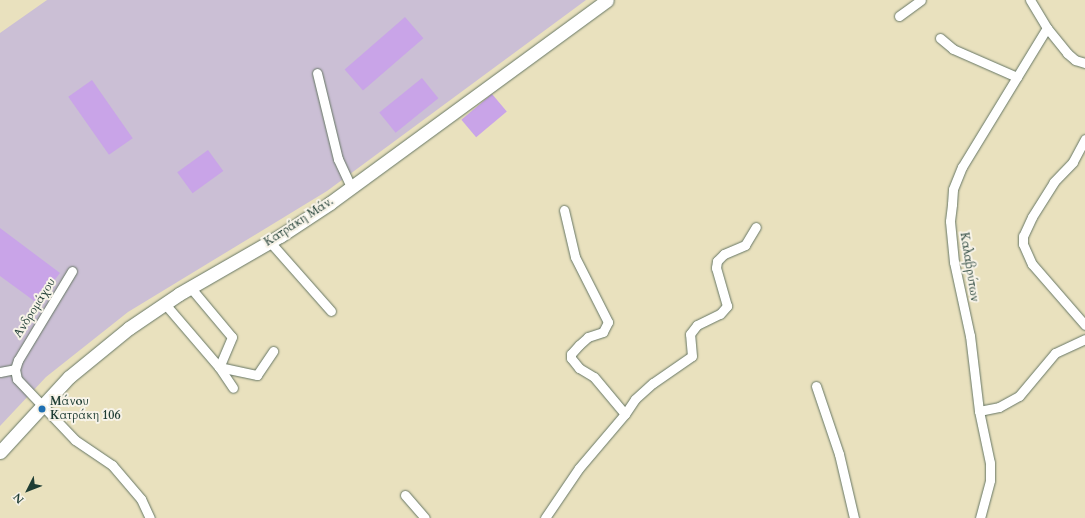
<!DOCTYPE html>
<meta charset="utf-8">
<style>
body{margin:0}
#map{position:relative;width:1085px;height:518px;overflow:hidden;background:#e9e1be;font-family:Cardo,serif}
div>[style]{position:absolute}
.industrial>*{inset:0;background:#cbbfd5}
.building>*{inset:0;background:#c9a4e8;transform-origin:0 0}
.roads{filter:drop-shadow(0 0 1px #667664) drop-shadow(0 0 1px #667664)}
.street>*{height:9px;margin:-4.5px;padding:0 4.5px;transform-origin:4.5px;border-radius:4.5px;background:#fff}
.secondary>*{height:13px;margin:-6.5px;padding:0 6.5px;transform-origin:6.5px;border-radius:6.5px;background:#fff}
.dots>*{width:11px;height:11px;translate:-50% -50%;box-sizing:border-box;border:2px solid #f7f3e8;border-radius:50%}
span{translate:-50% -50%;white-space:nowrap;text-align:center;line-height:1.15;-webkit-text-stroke:4px #f7f3e8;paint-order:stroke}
.street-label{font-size:12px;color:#1f3d34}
.poi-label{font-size:12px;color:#1f3d34;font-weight:700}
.left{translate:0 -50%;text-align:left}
.north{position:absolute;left:8px;top:470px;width:40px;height:40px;-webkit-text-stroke:3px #f7f3e8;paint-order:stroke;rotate:228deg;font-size:11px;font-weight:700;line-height:16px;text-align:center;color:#1f3d34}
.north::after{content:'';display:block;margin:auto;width:14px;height:18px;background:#1f3d34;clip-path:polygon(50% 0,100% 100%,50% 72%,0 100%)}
</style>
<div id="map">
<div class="industrial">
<div style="clip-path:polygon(47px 0,586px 0,327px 191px,128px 312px,46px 377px,0 426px,0 33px)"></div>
</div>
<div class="building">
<div style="left:405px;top:17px;width:28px;height:80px;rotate:49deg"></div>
<div style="left:422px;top:78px;width:26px;height:55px;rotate:51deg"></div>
<div style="left:92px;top:80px;width:71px;height:29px;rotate:55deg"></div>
<div style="left:492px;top:94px;width:23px;height:40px;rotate:50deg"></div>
<div style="left:208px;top:150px;width:26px;height:38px;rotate:54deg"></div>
<div style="clip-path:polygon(0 228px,60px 273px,37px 303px,0 276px)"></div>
</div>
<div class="roads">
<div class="street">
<div style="left:899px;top:16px;width:27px;rotate:-36deg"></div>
<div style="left:1047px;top:28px;width:32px;rotate:51deg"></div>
<div style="left:1067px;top:53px;width:11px;rotate:41deg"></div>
<div style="left:1075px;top:60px;width:10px;rotate:17deg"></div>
<div style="left:940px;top:38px;width:17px;rotate:40deg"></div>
<div style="left:953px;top:49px;width:70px;rotate:23.6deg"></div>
<div style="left:317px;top:73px;width:89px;rotate:76.3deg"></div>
<div style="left:338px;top:159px;width:31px;rotate:65deg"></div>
<div style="left:1085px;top:139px;width:26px;rotate:118deg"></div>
<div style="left:1073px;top:162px;width:28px;rotate:134deg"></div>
<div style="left:1054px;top:182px;width:41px;rotate:122.2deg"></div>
<div style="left:1032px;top:217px;width:21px;rotate:115deg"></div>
<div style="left:1023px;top:236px;width:8px;rotate:90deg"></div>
<div style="left:1023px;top:244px;width:22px;rotate:66deg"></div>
<div style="left:1032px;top:264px;width:81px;rotate:49deg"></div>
<div style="left:564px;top:210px;width:48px;rotate:76.8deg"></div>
<div style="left:575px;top:257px;width:73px;rotate:63.1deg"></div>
<div style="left:608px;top:322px;width:11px;rotate:117deg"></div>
<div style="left:603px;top:332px;width:16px;rotate:162deg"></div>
<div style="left:588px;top:337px;width:12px;rotate:138deg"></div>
<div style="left:579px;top:345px;width:12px;rotate:132deg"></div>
<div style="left:571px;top:354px;width:4px;rotate:90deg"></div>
<div style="left:571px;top:358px;width:13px;rotate:51deg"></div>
<div style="left:579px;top:368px;width:17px;rotate:31deg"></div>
<div style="left:594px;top:377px;width:48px;rotate:50deg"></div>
<div style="left:270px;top:242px;width:92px;rotate:48.5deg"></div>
<div style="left:72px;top:271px;width:104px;rotate:121.2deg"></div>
<div style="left:18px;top:360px;width:9px;rotate:108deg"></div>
<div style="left:15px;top:369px;width:10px;rotate:79deg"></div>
<div style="left:17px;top:379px;width:84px;rotate:46.4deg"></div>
<div style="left:75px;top:440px;width:45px;rotate:34deg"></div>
<div style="left:112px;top:465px;width:45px;rotate:49.5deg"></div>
<div style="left:141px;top:499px;width:21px;rotate:65deg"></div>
<div style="left:190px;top:287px;width:65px;rotate:50deg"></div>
<div style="left:232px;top:337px;width:33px;rotate:113deg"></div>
<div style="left:165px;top:304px;width:83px;rotate:49.4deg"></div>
<div style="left:219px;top:367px;width:25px;rotate:56deg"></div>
<div style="left:219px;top:367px;width:39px;rotate:12deg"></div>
<div style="left:257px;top:375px;width:29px;rotate:-56deg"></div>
<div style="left:0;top:372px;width:15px;rotate:-11deg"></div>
<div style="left:816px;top:386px;width:72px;rotate:71.3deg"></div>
<div style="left:839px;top:454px;width:66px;rotate:76.8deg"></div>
<div style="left:979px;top:411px;width:20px;rotate:-11deg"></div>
<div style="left:999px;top:407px;width:23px;rotate:-29deg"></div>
<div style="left:1019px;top:396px;width:56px;rotate:-50.1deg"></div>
<div style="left:1055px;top:353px;width:33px;rotate:-25deg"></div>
<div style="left:405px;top:495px;width:30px;rotate:49deg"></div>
<div style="left:545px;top:518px;width:60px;rotate:-55.8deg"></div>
<div style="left:579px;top:468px;width:71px;rotate:-49.6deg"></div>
<div style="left:625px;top:414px;width:18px;rotate:-56deg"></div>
<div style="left:635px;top:399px;width:24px;rotate:-42deg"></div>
<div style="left:653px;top:383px;width:47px;rotate:-34.7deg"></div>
<div style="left:692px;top:356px;width:22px;rotate:-95deg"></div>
<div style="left:690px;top:334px;width:11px;rotate:-52deg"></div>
<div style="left:697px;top:325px;width:25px;rotate:-26deg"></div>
<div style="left:720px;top:314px;width:11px;rotate:-49deg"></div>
<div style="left:727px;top:306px;width:40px;rotate:-106deg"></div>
<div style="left:716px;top:268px;width:7px;rotate:-82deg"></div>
<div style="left:717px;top:261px;width:10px;rotate:-45deg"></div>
<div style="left:724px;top:254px;width:23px;rotate:-23deg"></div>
<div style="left:745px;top:245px;width:21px;rotate:-59deg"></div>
<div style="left:980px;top:518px;width:39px;rotate:-75deg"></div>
<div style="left:990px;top:480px;width:17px;rotate:-90deg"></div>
<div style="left:990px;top:463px;width:53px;rotate:-101.9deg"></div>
<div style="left:979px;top:411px;width:76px;rotate:-96.8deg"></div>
<div style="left:970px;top:336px;width:76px;rotate:-102.2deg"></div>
<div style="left:954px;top:262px;width:41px;rotate:-95.6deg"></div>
<div style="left:950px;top:221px;width:17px;rotate:-83deg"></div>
<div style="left:952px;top:204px;width:15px;rotate:-86deg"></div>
<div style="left:953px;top:189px;width:24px;rotate:-68deg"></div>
<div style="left:962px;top:167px;width:163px;rotate:-58.6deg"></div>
<div style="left:1047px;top:28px;width:33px;rotate:-121deg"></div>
</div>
<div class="secondary">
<div style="left:0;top:452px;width:102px;rotate:-47.4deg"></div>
<div style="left:69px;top:377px;width:77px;rotate:-39.2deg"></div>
<div style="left:129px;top:328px;width:60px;rotate:-34.2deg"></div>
<div style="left:179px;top:294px;width:116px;rotate:-29.9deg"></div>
<div style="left:280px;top:236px;width:60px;rotate:-33.4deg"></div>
<div style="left:330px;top:203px;width:343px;rotate:-36.2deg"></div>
</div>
</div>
<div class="dots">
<div style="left:42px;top:409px;background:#1f6fb2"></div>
</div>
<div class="street-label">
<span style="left:299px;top:222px;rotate:-33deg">Κατράκη Μάν.</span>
<span style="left:969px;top:267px;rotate:81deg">Καλαβρύτων</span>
<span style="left:35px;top:308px;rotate:-58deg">Ανδρομάχου</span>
</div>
<div class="poi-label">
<span class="left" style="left:50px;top:409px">Μάνου<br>Κατράκη 106</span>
</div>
<div class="north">N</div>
</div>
